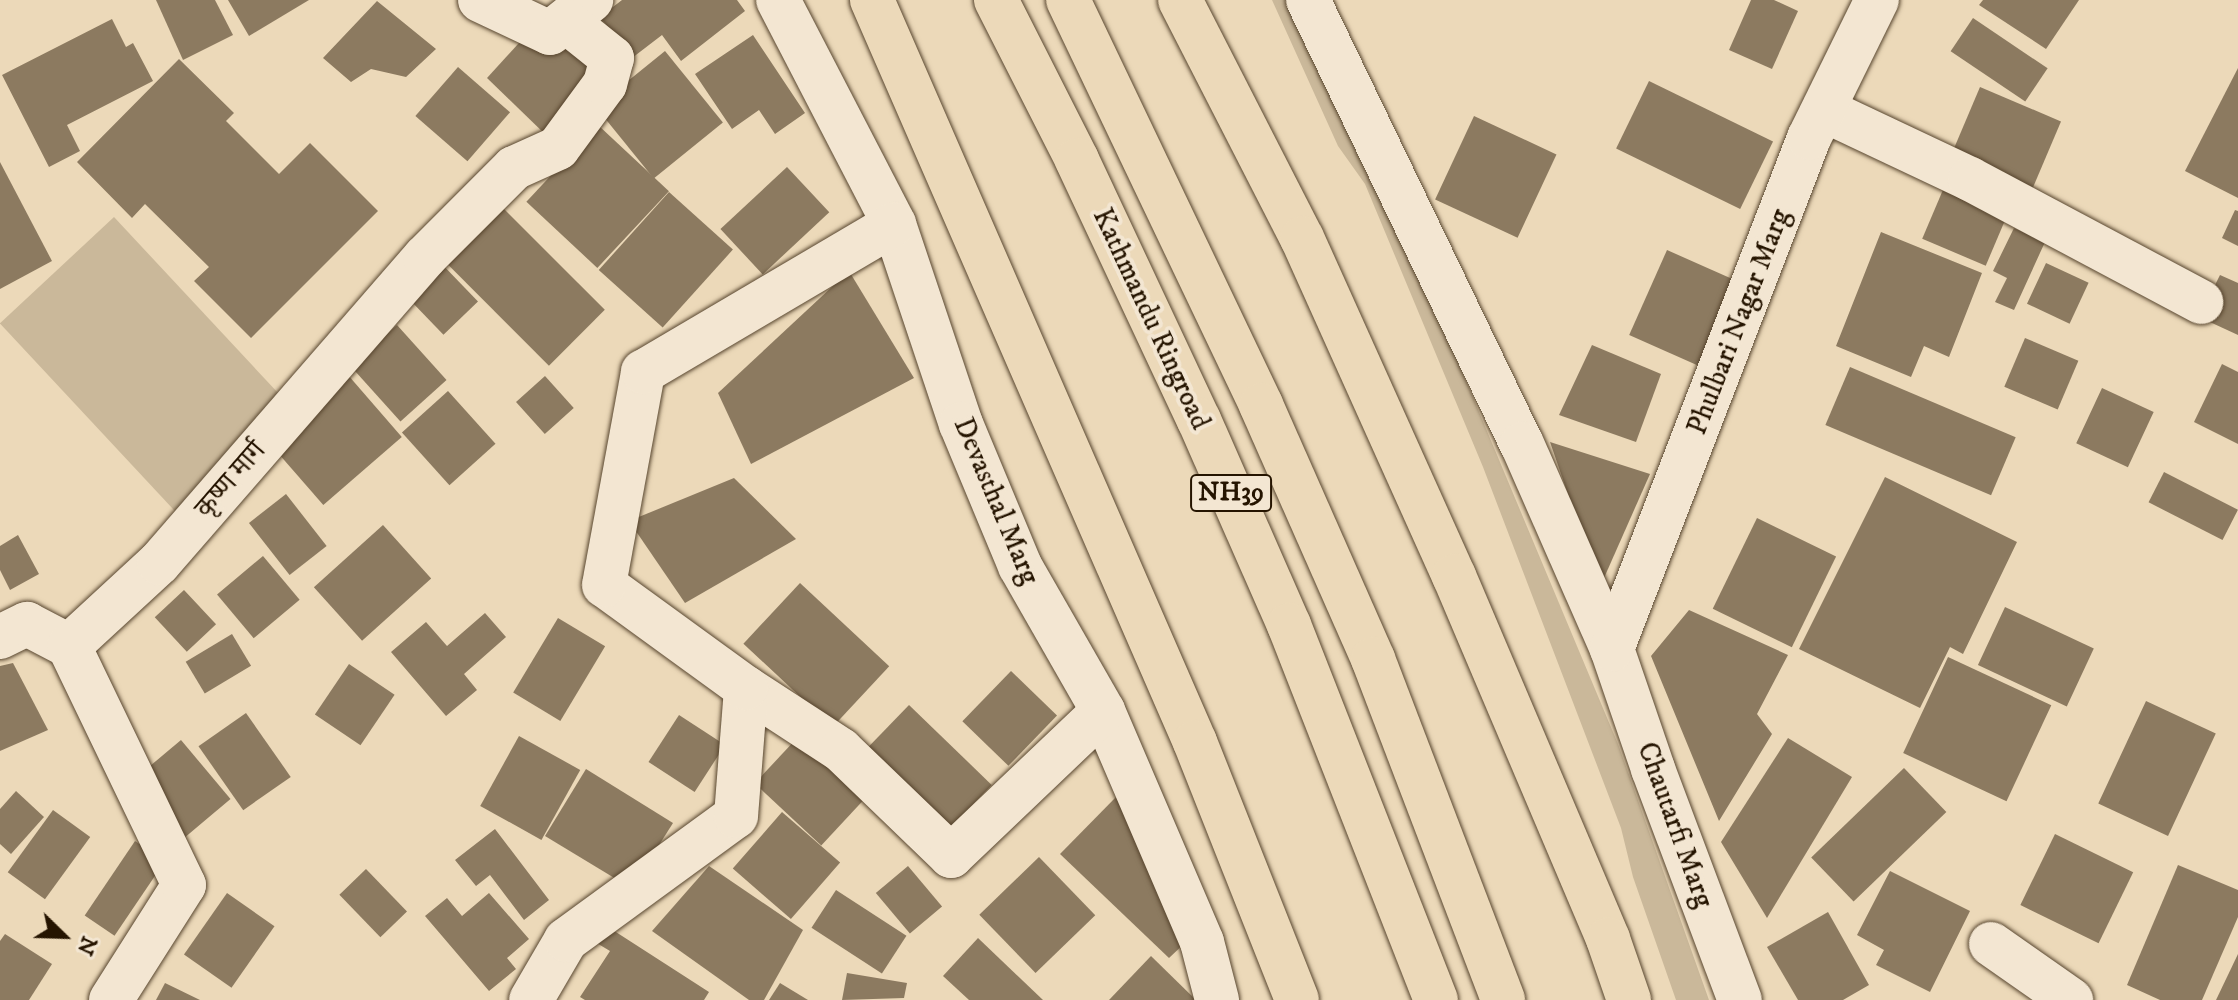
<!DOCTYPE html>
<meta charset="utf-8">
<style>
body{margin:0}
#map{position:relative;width:2238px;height:1000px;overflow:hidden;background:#ecd9b9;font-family:"IM FELL DW Pica","Noto Serif Devanagari",serif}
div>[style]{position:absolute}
.green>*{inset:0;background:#cab89a;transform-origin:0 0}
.building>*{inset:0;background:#8c7a60;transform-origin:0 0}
.roads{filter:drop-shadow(0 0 2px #57452e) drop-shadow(0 0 2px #57452e)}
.minor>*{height:44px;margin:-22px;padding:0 22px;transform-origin:22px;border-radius:22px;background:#f3e6d2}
.major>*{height:44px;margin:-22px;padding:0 22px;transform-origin:22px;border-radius:22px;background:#ecd9b9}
.highway>*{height:44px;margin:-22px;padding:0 22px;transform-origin:22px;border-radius:22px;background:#ecd9b9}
span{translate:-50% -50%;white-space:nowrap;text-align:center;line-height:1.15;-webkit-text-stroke:8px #f3e6d2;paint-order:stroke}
.shield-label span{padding:2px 6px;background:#f3e6d2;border:2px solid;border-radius:6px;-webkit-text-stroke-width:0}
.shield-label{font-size:26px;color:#251400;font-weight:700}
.street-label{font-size:28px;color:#251400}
.north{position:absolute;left:24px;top:896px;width:80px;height:80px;-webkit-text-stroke:6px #f3e6d2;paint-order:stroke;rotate:113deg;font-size:22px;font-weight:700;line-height:32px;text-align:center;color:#251400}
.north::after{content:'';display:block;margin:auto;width:28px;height:36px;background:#251400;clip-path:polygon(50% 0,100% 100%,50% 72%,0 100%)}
</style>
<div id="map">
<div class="green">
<div style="clip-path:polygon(1272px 0,1296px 0,1461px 369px,1618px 744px,1709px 1000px,1676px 1000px,1633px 877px,1621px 828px,1483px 467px,1365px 184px,1338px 146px)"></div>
<div style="left:114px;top:217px;width:262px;height:156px;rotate:47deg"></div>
</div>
<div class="building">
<div style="clip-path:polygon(156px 0,215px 0,233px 35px,183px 60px)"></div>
<div style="clip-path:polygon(228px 0,309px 0,249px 36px)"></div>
<div style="clip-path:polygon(622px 0,737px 0,745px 11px,681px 61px,662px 35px,632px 58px,600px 17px)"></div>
<div style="clip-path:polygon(1751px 0,1774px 0,1798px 11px,1772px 69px,1729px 50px)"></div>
<div style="clip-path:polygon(1983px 0,2079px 0,2046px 49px,1979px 5px)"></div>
<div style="clip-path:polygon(377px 1px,436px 49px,406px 77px,371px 69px,351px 82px,323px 58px)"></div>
<div style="left:1973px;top:18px;width:90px;height:40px;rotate:34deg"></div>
<div style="clip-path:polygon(112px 19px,126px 47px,133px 43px,153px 81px,67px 125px,80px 151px,49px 167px,2px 75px)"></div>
<div style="clip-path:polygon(529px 32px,559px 39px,603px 80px,549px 138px,487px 78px)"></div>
<div style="clip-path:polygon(753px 35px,805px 113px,775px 134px,759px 110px,732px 129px,695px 74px)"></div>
<div style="left:665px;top:51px;width:92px;height:89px;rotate:51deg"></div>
<div style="clip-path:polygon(179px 59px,234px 113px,226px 121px,279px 174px,310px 143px,378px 211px,251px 338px,194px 281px,209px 267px,145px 204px,132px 218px,77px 162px)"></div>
<div style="left:458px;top:67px;width:69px;height:65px;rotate:41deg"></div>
<div style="clip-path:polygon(2238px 68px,2238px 198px,2185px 171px)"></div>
<div style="left:1649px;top:81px;width:138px;height:75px;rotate:26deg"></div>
<div style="left:1980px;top:87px;width:88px;height:80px;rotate:23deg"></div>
<div style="left:1474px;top:116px;width:91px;height:92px;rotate:25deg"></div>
<div style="left:598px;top:125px;width:97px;height:105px;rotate:43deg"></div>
<div style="clip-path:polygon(0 162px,52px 261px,0 289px)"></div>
<div style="left:787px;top:167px;width:62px;height:91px;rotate:47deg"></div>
<div style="left:1948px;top:178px;width:69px;height:66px;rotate:23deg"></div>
<div style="left:669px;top:192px;width:86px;height:105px;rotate:42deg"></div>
<div style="left:503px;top:208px;width:144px;height:79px;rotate:45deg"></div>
<div style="clip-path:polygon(2235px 210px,2238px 211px,2238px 246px,2222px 238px)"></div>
<div style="clip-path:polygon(2014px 228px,2045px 242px,2014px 310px,1995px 302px,2007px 278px,1993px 271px)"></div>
<div style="clip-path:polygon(1881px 232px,1982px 273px,1949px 357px,1924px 346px,1911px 377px,1836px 346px)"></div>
<div style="left:1667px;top:250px;width:90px;height:93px;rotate:24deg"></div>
<div style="left:437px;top:259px;width:59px;height:48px;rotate:46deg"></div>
<div style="left:2046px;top:263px;width:47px;height:45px;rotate:25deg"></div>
<div style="clip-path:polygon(849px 271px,914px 378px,751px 464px,718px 393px)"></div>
<div style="clip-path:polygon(2220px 275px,2238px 283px,2238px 335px,2199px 317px)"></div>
<div style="left:397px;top:325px;width:74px;height:62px;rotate:48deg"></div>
<div style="left:2025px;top:338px;width:58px;height:53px;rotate:23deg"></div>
<div style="clip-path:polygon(1592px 345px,1661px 374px,1636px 442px,1559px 415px)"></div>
<div style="clip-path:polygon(2222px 364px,2238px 372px,2238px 444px,2194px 422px)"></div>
<div style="left:1850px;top:367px;width:180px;height:63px;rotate:23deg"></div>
<div style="left:348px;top:375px;width:82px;height:104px;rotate:49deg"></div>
<div style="left:545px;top:376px;width:43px;height:39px;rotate:48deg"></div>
<div style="left:2102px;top:388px;width:57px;height:61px;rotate:25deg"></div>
<div style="left:448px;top:391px;width:71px;height:62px;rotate:48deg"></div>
<div style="clip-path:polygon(1550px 442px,1650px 474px,1600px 587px)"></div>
<div style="left:2164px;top:472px;width:83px;height:34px;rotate:27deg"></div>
<div style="clip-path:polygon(1885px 477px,2017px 542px,1963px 654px,1950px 647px,1920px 708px,1799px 649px)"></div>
<div style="clip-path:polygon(734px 478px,796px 539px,685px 603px,629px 521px)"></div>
<div style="left:286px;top:494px;width:66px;height:47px;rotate:52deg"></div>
<div style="left:1757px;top:518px;width:88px;height:101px;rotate:26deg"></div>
<div style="left:383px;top:525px;width:72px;height:93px;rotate:48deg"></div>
<div style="clip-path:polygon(18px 535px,39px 574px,10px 590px,0 570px,0 546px)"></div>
<div style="left:263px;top:556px;width:57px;height:60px;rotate:50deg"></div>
<div style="left:800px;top:583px;width:122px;height:83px;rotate:43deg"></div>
<div style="left:184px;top:590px;width:47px;height:40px;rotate:47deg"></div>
<div style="left:2005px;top:607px;width:98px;height:64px;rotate:25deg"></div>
<div style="clip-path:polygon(1689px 610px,1788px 655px,1757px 714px,1772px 734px,1719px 821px,1651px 656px)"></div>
<div style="clip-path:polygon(485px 613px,506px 637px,464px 674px,477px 690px,446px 716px,391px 652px,426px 622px,447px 646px)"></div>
<div style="left:558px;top:618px;width:55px;height:87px;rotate:31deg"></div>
<div style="left:232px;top:634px;width:37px;height:54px;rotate:59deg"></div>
<div style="left:1948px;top:657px;width:114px;height:106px;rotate:25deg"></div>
<div style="clip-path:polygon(13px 663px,48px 730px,0 751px,0 666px)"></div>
<div style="left:349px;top:664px;width:55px;height:61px;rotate:34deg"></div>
<div style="left:1011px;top:671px;width:64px;height:70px;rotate:44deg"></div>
<div style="left:2146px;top:701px;width:77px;height:113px;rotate:25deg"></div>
<div style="left:909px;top:705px;width:115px;height:71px;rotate:44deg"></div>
<div style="left:246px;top:713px;width:78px;height:58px;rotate:55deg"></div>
<div style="left:679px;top:715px;width:55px;height:56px;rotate:33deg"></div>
<div style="left:519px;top:736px;width:70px;height:80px;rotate:29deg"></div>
<div style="left:797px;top:738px;width:91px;height:62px;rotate:43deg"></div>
<div style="clip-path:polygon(1788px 738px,1852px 777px,1767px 918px,1721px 842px)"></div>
<div style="left:181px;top:740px;width:77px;height:59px;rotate:50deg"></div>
<div style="left:1904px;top:768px;width:61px;height:129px;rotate:46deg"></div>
<div style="clip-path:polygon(586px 769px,673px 823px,642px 872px,621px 882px,545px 836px)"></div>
<div style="clip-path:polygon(16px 791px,44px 817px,11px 854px,0 844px,0 809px)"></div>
<div style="clip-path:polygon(1117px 796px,1187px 941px,1169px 958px,1060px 854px)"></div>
<div style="left:53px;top:810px;width:46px;height:77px;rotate:36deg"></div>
<div style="left:782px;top:812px;width:77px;height:75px;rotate:41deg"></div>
<div style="clip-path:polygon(495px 829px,549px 900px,524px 920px,490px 875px,476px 886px,455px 860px)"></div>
<div style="left:2055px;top:834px;width:87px;height:79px;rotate:26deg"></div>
<div style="left:135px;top:841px;width:36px;height:90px;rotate:34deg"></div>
<div style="left:1039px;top:857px;width:81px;height:83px;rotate:46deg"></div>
<div style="clip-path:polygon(2178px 865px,2238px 890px,2238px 917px,2202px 1000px,2160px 1000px,2127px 985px)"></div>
<div style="clip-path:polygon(709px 866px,803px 930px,764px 1000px,749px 1000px,652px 931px)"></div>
<div style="left:908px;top:866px;width:53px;height:42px;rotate:50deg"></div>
<div style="left:366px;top:869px;width:59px;height:37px;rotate:46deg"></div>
<div style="clip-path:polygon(1890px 871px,1970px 911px,1930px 992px,1876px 965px,1884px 950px,1857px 935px)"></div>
<div style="left:836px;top:890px;width:84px;height:45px;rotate:33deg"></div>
<div style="left:227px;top:893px;width:58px;height:75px;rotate:35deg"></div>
<div style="clip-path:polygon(489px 893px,529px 939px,507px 958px,516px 969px,489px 991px,425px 916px,447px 898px,462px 916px)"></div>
<div style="clip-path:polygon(1828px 912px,1869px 985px,1843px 1000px,1798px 1000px,1767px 947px)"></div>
<div style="clip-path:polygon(605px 925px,709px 992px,704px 1000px,585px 1000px,580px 997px,610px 951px,595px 942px)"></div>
<div style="clip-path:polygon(5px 934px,52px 964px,29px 1000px,0 1000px,0 941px)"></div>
<div style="clip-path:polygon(978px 938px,1043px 1000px,969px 1000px,943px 976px)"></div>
<div style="clip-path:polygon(2238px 954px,2238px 1000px,2216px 1000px)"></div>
<div style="clip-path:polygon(1151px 956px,1196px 1000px,1109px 1000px)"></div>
<div style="clip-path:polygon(847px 973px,907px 983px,904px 998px,842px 1000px)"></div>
<div style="clip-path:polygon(165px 983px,200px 1000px,156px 1000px)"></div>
<div style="clip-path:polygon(780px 983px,808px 1000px,769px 1000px)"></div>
</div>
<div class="roads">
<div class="minor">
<div style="left:480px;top:0;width:77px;rotate:25.2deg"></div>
<div style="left:550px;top:33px;width:53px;rotate:-38.8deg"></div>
<div style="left:778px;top:0;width:252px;rotate:62.6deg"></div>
<div style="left:894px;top:224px;width:211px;rotate:71.5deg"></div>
<div style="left:961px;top:424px;width:154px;rotate:67.4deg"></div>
<div style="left:1020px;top:566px;width:167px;rotate:60.2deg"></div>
<div style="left:1103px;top:711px;width:251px;rotate:66.8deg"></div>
<div style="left:1202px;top:942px;width:60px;rotate:75.5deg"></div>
<div style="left:1308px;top:0;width:493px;rotate:64.3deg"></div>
<div style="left:1522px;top:444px;width:224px;rotate:66.3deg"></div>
<div style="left:1612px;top:649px;width:127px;rotate:71.1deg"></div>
<div style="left:1653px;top:769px;width:247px;rotate:69.4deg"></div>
<div style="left:1824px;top:110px;width:161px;rotate:25.3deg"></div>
<div style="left:1970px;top:179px;width:262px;rotate:28deg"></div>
<div style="left:0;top:637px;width:30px;rotate:-26deg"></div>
<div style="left:27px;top:624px;width:47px;rotate:27.6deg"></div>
<div style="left:1612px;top:649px;width:548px;rotate:-68.92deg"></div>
<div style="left:1809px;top:138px;width:154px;rotate:-63.8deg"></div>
<div style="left:746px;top:688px;width:113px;rotate:33.1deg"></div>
<div style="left:841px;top:750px;width:153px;rotate:43.9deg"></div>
<div style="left:951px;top:856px;width:210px;rotate:-43.6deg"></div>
<div style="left:1991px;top:944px;width:98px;rotate:35deg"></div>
<div style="left:111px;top:1000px;width:136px;rotate:-57.6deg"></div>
<div style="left:184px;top:885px;width:265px;rotate:-115.7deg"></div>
<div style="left:69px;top:646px;width:122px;rotate:-42.7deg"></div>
<div style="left:159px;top:563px;width:405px;rotate:-49deg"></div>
<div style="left:425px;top:257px;width:126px;rotate:-45deg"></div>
<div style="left:514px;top:168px;width:48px;rotate:-24.4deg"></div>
<div style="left:558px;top:148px;width:79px;rotate:-53.7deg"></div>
<div style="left:605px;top:84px;width:27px;rotate:-75deg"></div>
<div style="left:612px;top:58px;width:58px;rotate:-141.3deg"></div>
<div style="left:531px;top:1000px;width:69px;rotate:-59.7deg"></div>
<div style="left:566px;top:940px;width:210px;rotate:-36.1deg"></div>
<div style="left:736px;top:816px;width:128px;rotate:-85.5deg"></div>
<div style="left:746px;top:688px;width:175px;rotate:-144deg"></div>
<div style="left:604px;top:585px;width:217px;rotate:-79.6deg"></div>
<div style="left:643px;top:372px;width:291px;rotate:-30.5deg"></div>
</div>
<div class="major">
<div style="left:872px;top:0;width:809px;rotate:66.48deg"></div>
<div style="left:1195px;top:742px;width:277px;rotate:68.4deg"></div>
<div style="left:1180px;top:0;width:267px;rotate:62.9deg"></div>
<div style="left:1302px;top:238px;width:371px;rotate:65.8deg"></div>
<div style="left:1454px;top:576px;width:394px;rotate:67deg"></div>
<div style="left:1608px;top:939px;width:65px;rotate:71deg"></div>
</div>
<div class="highway">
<div style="left:996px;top:0;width:179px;rotate:63.1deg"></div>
<div style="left:1077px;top:160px;width:287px;rotate:64.9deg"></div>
<div style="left:1199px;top:420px;width:224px;rotate:66.3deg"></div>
<div style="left:1289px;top:625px;width:403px;rotate:68.6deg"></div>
<div style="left:1068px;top:0;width:449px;rotate:64.5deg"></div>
<div style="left:1261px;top:405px;width:278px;rotate:66.2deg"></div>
<div style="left:1373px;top:659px;width:365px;rotate:69.1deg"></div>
</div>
</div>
<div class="shield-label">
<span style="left:1231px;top:493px">NH39</span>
</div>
<div class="street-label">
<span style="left:1151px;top:319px;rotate:65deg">Kathmandu Ringroad</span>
<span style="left:1739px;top:322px;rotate:-69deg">Phulbari Nagar Marg</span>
<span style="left:231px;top:480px;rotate:-49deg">कृष्ण मार्ग</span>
<span style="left:996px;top:501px;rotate:67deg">Devasthal Marg</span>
<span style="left:1675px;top:825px;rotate:70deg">Chautarfi Marg</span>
</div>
<div class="north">N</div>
</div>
